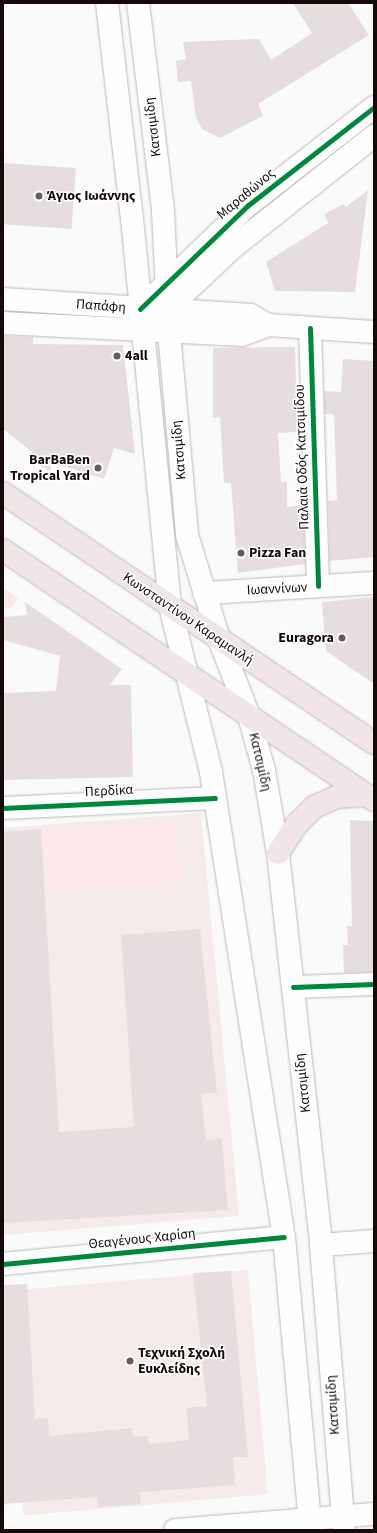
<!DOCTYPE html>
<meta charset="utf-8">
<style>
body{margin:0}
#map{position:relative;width:377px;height:1533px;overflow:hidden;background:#fafafa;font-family:"Source Sans 3",sans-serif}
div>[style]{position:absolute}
.built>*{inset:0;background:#f6ebeb;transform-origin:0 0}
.green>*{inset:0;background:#fce8e8;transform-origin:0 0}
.building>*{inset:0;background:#e6dede;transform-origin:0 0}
.roads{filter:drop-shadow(0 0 1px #bfb8b7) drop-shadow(0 0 1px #bfb8b7)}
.minor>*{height:22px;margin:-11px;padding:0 11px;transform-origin:11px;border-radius:11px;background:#fefefe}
.tertiary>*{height:22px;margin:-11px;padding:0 11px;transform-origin:11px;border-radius:11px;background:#fefefe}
.secondary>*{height:22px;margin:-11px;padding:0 11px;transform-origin:11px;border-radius:11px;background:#fefefe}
.primary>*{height:22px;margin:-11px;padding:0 11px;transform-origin:11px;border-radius:11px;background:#f1e6e7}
.cycleway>*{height:5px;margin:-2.5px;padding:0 2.5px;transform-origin:2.5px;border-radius:2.5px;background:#00873e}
.dots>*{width:11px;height:11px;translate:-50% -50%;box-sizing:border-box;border:2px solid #fff;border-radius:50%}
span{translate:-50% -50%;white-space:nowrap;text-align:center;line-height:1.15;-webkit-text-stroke:3px #fff;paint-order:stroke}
.street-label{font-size:14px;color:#150909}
.poi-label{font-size:14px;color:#150909;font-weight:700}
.left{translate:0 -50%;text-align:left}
.right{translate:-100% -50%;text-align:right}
.frame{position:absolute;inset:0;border:4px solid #150909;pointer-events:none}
</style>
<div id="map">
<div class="built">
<div style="clip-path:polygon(201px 813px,239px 1216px,3px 1235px,3px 828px)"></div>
<div style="left:248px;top:1270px;width:225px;height:245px;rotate:85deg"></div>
</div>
<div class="green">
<div style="clip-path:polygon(3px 588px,18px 598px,11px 608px,3px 609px)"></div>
<div style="left:176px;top:821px;width:61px;height:133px;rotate:86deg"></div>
</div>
<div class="building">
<div style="clip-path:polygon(293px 3px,348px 3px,369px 35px,258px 104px,263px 116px,220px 138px,202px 129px,196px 117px,191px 81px,178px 82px,176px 61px,186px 59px,183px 42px,259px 39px,271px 60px,312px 33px)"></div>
<div style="left:3px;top:163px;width:73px;height:61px;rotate:4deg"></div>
<div style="clip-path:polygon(368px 190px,355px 292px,275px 291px,266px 262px,328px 223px,324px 214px,344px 204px,346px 207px)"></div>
<div style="clip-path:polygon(4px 336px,33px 337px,33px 344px,123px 345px,135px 454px,114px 448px,104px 479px,51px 462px,50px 471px,28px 460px,32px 452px,3px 429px)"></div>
<div style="clip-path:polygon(295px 347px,296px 390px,299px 390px,300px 412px,296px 412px,296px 432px,278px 433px,281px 482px,287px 482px,287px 507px,303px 505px,305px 564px,238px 573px,231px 483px,224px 483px,220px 417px,213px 418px,213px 348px)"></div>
<div style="clip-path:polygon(343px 359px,374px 361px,374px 557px,330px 561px,328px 501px,337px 500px,334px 414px,325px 414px,324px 391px,341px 392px)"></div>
<div style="clip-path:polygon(374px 597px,374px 684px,326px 651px,322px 602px)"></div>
<div style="clip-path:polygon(25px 602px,122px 669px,110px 685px,131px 685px,133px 777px,3px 780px,3px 693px,56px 691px,60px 656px,3px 640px,3px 617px,27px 615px)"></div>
<div style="clip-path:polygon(350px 820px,374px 821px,374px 972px,344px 973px,343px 945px,348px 945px,347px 926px,352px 926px)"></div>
<div style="clip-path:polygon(41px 829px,59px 1132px,134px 1127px,121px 935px,200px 929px,217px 1093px,201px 1094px,206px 1140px,222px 1139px,228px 1210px,3px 1223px,3px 832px)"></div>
<div style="clip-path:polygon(231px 1271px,248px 1457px,233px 1457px,235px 1485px,140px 1492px,141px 1504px,98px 1507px,97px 1497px,3px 1504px,3px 1285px,27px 1284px,35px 1419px,48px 1418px,49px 1436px,132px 1428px,133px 1437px,148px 1436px,149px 1444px,189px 1440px,186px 1408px,207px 1406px,193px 1273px)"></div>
</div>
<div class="roads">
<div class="minor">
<div style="left:310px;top:328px;width:258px;rotate:88.2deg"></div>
<div style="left:204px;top:593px;width:170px;rotate:-3.4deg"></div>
<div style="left:3px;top:808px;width:212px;rotate:-2.7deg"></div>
<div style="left:293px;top:987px;width:81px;rotate:-2.1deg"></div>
<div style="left:321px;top:1245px;width:53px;rotate:-4.3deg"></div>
<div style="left:3px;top:1264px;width:282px;rotate:-5.5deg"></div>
</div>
<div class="tertiary">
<div style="left:140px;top:309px;width:149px;rotate:-43.9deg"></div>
<div style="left:247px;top:206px;width:161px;rotate:-37.9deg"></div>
<div style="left:157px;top:319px;width:103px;rotate:-43.4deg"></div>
<div style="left:232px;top:248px;width:181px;rotate:-38.3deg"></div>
</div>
<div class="secondary">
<div style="left:107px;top:3px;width:216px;rotate:83.4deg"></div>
<div style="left:132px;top:218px;width:390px;rotate:84.4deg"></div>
<div style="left:170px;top:606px;width:171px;rotate:76.1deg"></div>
<div style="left:211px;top:772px;width:471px;rotate:81.1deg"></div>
<div style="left:284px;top:1237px;width:284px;rotate:84.8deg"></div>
<div style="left:310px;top:1520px;width:10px;rotate:107deg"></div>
<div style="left:138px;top:3px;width:209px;rotate:83.1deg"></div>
<div style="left:163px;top:211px;width:121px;rotate:87.2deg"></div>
<div style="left:169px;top:332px;width:204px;rotate:84.9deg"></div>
<div style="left:187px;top:535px;width:109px;rotate:72.9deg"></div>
<div style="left:219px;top:639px;width:83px;rotate:68.7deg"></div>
<div style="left:249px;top:716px;width:56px;rotate:74.5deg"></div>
<div style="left:264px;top:770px;width:84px;rotate:80.4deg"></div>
<div style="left:278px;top:853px;width:394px;rotate:83.7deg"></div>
<div style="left:321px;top:1245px;width:286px;rotate:85.4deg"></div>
<div style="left:3px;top:299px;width:248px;rotate:3.7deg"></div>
<div style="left:250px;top:315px;width:21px;rotate:29deg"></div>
<div style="left:3px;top:323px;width:239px;rotate:2.9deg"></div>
<div style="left:242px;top:335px;width:28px;rotate:-21deg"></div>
<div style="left:268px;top:325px;width:106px;rotate:3.8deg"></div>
<div style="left:175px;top:1530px;width:200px;rotate:-4.6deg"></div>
</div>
<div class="primary">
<div style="left:3px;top:493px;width:447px;rotate:34deg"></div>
<div style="left:3px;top:550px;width:447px;rotate:34deg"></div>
<div style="left:278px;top:853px;width:35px;rotate:-57deg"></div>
<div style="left:297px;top:824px;width:24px;rotate:-45deg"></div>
<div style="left:314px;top:807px;width:24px;rotate:-24deg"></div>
<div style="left:336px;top:797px;width:30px;rotate:-4deg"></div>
</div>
</div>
<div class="cycleway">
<div style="left:140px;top:309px;width:149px;rotate:-43.9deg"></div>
<div style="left:247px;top:206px;width:161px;rotate:-37.9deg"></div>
<div style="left:310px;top:328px;width:258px;rotate:88.2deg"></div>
<div style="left:3px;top:808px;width:212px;rotate:-2.7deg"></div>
<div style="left:293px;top:987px;width:81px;rotate:-2.1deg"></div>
<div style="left:3px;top:1264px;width:282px;rotate:-5.5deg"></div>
</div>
<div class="dots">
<div style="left:39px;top:196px;background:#655d5d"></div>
<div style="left:117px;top:356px;background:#655d5d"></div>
<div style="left:98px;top:468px;background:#655d5d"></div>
<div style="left:241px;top:553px;background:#655d5d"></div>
<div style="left:342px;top:638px;background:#655d5d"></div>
<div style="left:130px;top:1361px;background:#655d5d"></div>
</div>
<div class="street-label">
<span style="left:153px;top:127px;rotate:-97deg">Κατσιμίδη</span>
<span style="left:246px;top:194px;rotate:-40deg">Μαραθώνος</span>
<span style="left:101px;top:306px;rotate:4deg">Παπάφη</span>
<span style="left:179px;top:450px;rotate:-95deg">Κατσιμίδη</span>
<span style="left:302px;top:457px;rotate:-92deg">Παλαιά Οδός Κατσιμίδου</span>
<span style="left:277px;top:589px;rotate:-3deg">Ιωαννίνων</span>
<span style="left:188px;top:619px;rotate:34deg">Κωνσταντίνου Καραμανλή</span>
<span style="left:260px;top:762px;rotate:77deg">Κατσιμίδη</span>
<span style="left:109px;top:791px;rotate:-3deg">Περδίκα</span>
<span style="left:303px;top:1083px;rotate:-96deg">Κατσιμίδη</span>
<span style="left:142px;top:1239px;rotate:-6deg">Θεαγένους Χαρίση</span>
<span style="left:333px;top:1405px;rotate:-94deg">Κατσιμίδη</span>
</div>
<div class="poi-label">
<span class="left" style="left:47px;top:196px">Άγιος Ιωάννης</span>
<span class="left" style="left:125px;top:356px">4all</span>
<span class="right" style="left:90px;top:468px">BarBaBen<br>Tropical Yard</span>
<span class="left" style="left:249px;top:553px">Pizza Fan</span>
<span class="right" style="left:334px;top:638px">Euragora</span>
<span class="left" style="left:138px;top:1361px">Τεχνική Σχολή<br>Ευκλείδης</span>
</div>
<div class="frame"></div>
</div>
